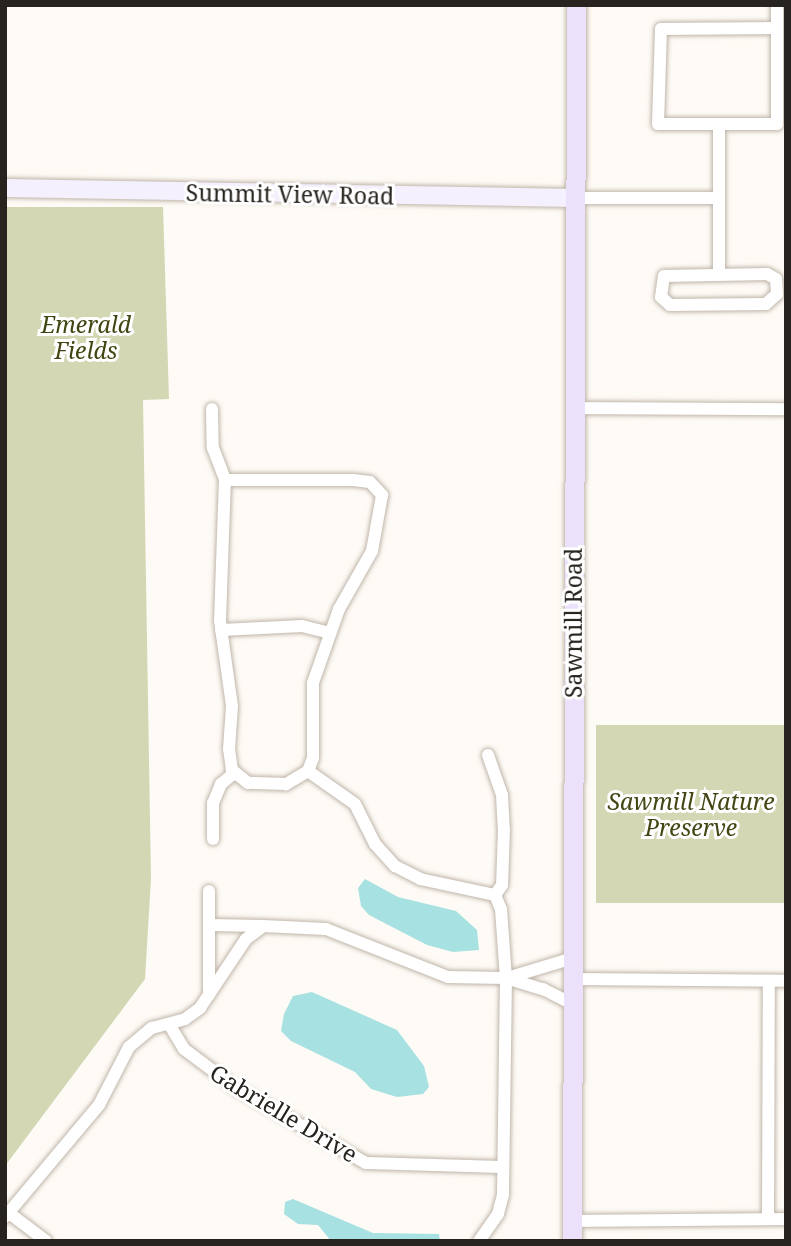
<!DOCTYPE html>
<style>
body{margin:0}
#map{position:relative;width:791px;height:1246px;overflow:hidden;background:#fefaf5;font-family:"Noto Serif",serif}
div>[style]{position:absolute}
.green>*{inset:0;background:#d4d7b3;transform-origin:0 0}
.water>*{inset:0;background:#a7e1e1}
.roads{filter:drop-shadow(0 0 2px #c0b6aa) drop-shadow(0 0 2px #c0b6aa)}
.street>*{height:12px;margin:-6px;padding:0 6px;transform-origin:6px;border-radius:6px;background:#fff}
.secondary>*{height:18px;margin:-9px;padding:0 9px;transform-origin:9px;border-radius:9px;background:#f5f0fd}
.primary>*{height:19px;margin:-9.5px;padding:0 9.5px;transform-origin:9.5px;border-radius:9.5px;background:#ebe1fa}
span{translate:-50% -50%;white-space:nowrap;text-align:center;line-height:1.15;-webkit-text-stroke:6px #fff;paint-order:stroke}
.street-label{font-size:23px;color:#27231e}
.park-label{font-size:23px;color:#434512;font-style:italic}
.frame{position:absolute;inset:0;border:7px solid #27231e;pointer-events:none}
</style>
<div id="map">
<div class="green">
<div style="clip-path:polygon(5px 207px,163px 207px,169px 399px,143px 400px,151px 879px,145px 979px,5px 1166px)"></div>
<div style="left:596px;top:725px;width:190px;height:178px"></div>
</div>
<div class="water">
<div style="clip-path:polygon(365px 879px,398px 897px,456px 911px,477px 930px,479px 950px,453px 952px,427px 945px,369px 915px,361px 906px,358px 888px)"></div>
<div style="clip-path:polygon(312px 992px,397px 1030px,424px 1066px,429px 1087px,423px 1094px,397px 1097px,371px 1089px,355px 1072px,291px 1041px,281px 1031px,284px 1014px,293px 996px)"></div>
<div style="clip-path:polygon(293px 1199px,373px 1233px,439px 1234px,440px 1241px,331px 1241px,318px 1225px,298px 1224px,284px 1214px,285px 1202px)"></div>
</div>
<div class="roads">
<div class="street">
<div style="left:777px;top:5px;width:119px;rotate:90deg"></div>
<div style="left:777px;top:124px;width:119px;rotate:180deg"></div>
<div style="left:658px;top:124px;width:95px;rotate:-88.2deg"></div>
<div style="left:661px;top:29px;width:116px;rotate:-0.5deg"></div>
<div style="left:719px;top:124px;width:150px;rotate:90deg"></div>
<div style="left:575px;top:198px;width:143px"></div>
<div style="left:767px;top:274px;width:10px;rotate:29deg"></div>
<div style="left:776px;top:279px;width:15px;rotate:86deg"></div>
<div style="left:777px;top:294px;width:15px;rotate:138deg"></div>
<div style="left:766px;top:304px;width:96px;rotate:179.4deg"></div>
<div style="left:670px;top:305px;width:12px;rotate:-138deg"></div>
<div style="left:661px;top:297px;width:21px;rotate:-82deg"></div>
<div style="left:664px;top:276px;width:103px;rotate:-1.1deg"></div>
<div style="left:574px;top:408px;width:212px;rotate:0.3deg"></div>
<div style="left:212px;top:409px;width:39px;rotate:89deg"></div>
<div style="left:213px;top:448px;width:34px;rotate:69deg"></div>
<div style="left:225px;top:480px;width:128px"></div>
<div style="left:353px;top:480px;width:17px;rotate:7deg"></div>
<div style="left:370px;top:482px;width:18px;rotate:47deg"></div>
<div style="left:382px;top:495px;width:57px;rotate:100.1deg"></div>
<div style="left:372px;top:551px;width:67px;rotate:119.6deg"></div>
<div style="left:339px;top:609px;width:78px;rotate:109.4deg"></div>
<div style="left:313px;top:683px;width:75px;rotate:90deg"></div>
<div style="left:313px;top:758px;width:14px;rotate:111deg"></div>
<div style="left:308px;top:771px;width:26px;rotate:149deg"></div>
<div style="left:286px;top:784px;width:38px;rotate:-178deg"></div>
<div style="left:248px;top:783px;width:21px;rotate:-141deg"></div>
<div style="left:232px;top:770px;width:21px;rotate:-98deg"></div>
<div style="left:229px;top:749px;width:43px;rotate:-86deg"></div>
<div style="left:232px;top:706px;width:86px;rotate:-98deg"></div>
<div style="left:220px;top:621px;width:141px;rotate:-88deg"></div>
<div style="left:221px;top:630px;width:81px;rotate:-2.8deg"></div>
<div style="left:302px;top:626px;width:29px;rotate:14deg"></div>
<div style="left:488px;top:755px;width:42px;rotate:70.7deg"></div>
<div style="left:502px;top:795px;width:34px;rotate:87deg"></div>
<div style="left:504px;top:829px;width:56px;rotate:92deg"></div>
<div style="left:502px;top:885px;width:12px;rotate:125deg"></div>
<div style="left:308px;top:771px;width:57px;rotate:35.1deg"></div>
<div style="left:355px;top:804px;width:45px;rotate:63.4deg"></div>
<div style="left:375px;top:844px;width:30px;rotate:48deg"></div>
<div style="left:395px;top:866px;width:28px;rotate:27deg"></div>
<div style="left:420px;top:879px;width:77px;rotate:12deg"></div>
<div style="left:495px;top:895px;width:15px;rotate:67deg"></div>
<div style="left:501px;top:909px;width:69px;rotate:85.9deg"></div>
<div style="left:506px;top:978px;width:217px;rotate:90.8deg"></div>
<div style="left:503px;top:1195px;width:20px;rotate:105deg"></div>
<div style="left:498px;top:1214px;width:33px;rotate:125deg"></div>
<div style="left:213px;top:839px;width:36px;rotate:-90deg"></div>
<div style="left:213px;top:803px;width:21px;rotate:-67deg"></div>
<div style="left:221px;top:784px;width:17px;rotate:-40deg"></div>
<div style="left:209px;top:925px;width:53px;rotate:1.1deg"></div>
<div style="left:507px;top:978px;width:69px;rotate:-16.9deg"></div>
<div style="left:573px;top:979px;width:213px;rotate:0.5deg"></div>
<div style="left:209px;top:995px;width:104px;rotate:-90deg"></div>
<div style="left:169px;top:1024px;width:29px;rotate:59deg"></div>
<div style="left:184px;top:1049px;width:65px;rotate:36.9deg"></div>
<div style="left:236px;top:1088px;width:150px;rotate:30deg"></div>
<div style="left:366px;top:1163px;width:137px;rotate:1.7deg"></div>
<div style="left:9px;top:1213px;width:46px;rotate:37.1deg"></div>
<div style="left:5px;top:1217px;width:146px;rotate:-50deg"></div>
<div style="left:99px;top:1105px;width:65px;rotate:-62.7deg"></div>
<div style="left:129px;top:1047px;width:30px;rotate:-40deg"></div>
<div style="left:152px;top:1028px;width:34px;rotate:-15deg"></div>
<div style="left:185px;top:1019px;width:19px;rotate:-36deg"></div>
<div style="left:200px;top:1008px;width:83px;rotate:-56.3deg"></div>
<div style="left:246px;top:939px;width:21px;rotate:-37deg"></div>
<div style="left:263px;top:926px;width:63px;rotate:2.7deg"></div>
<div style="left:326px;top:929px;width:131px;rotate:21.5deg"></div>
<div style="left:448px;top:977px;width:58px;rotate:1deg"></div>
<div style="left:506px;top:978px;width:39px;rotate:17deg"></div>
<div style="left:543px;top:989px;width:34px;rotate:27deg"></div>
<div style="left:768px;top:1218px;width:237px;rotate:-89.8deg"></div>
<div style="left:572px;top:1221px;width:214px;rotate:-0.5deg"></div>
</div>
<div class="secondary">
<div style="left:5px;top:188px;width:570px;rotate:1.01deg"></div>
</div>
<div class="primary">
<div style="left:572px;top:1241px;width:1236px;rotate:-89.81deg"></div>
</div>
</div>
<div class="street-label">
<span style="left:290px;top:194px;rotate:1deg">Summit View Road</span>
<span style="left:573px;top:623px;rotate:-90deg">Sawmill Road</span>
<span style="left:284px;top:1113px;rotate:31deg">Gabrielle Drive</span>
</div>
<div class="park-label">
<span style="left:86px;top:337px">Emerald<br>Fields</span>
<span style="left:691px;top:814px">Sawmill Nature<br>Preserve</span>
</div>
<div class="frame"></div>
</div>
